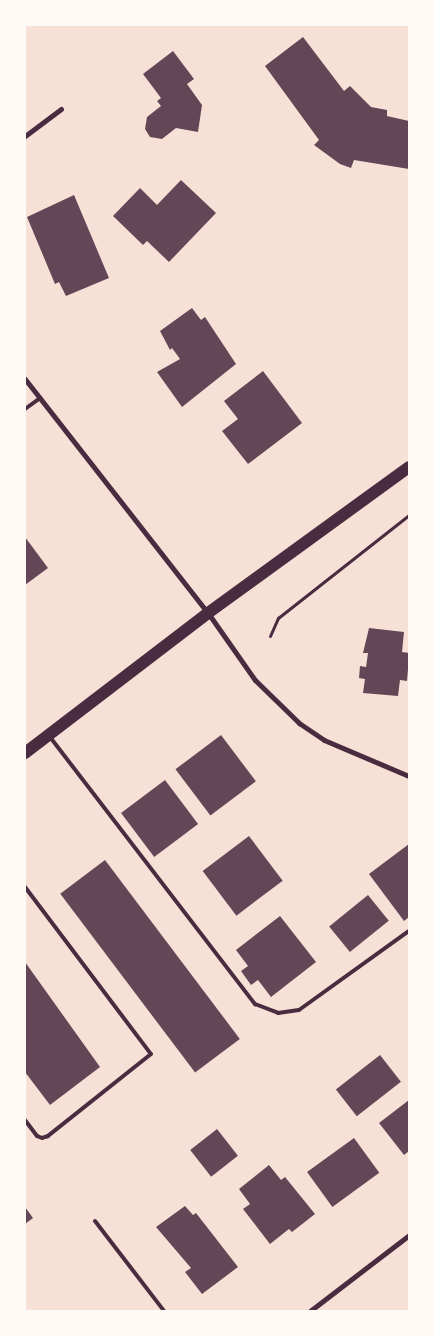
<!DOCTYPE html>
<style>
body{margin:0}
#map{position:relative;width:434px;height:1336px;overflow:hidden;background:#f7e1d7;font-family:"Titillium Web",sans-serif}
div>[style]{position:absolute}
.building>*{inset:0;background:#644757;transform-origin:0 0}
.path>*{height:3px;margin:-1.5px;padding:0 1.5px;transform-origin:1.5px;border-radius:1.5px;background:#4a2c40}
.service>*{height:4px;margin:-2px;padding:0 2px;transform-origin:2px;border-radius:2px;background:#4a2c40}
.minor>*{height:5px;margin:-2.5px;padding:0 2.5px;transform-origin:2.5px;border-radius:2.5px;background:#4a2c40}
.primary>*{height:12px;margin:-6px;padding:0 6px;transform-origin:6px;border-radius:6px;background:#4a2c40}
span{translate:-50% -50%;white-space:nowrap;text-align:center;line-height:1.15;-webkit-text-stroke:5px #fffaf5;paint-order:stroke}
.frame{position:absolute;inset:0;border:26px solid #fffaf5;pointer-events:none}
</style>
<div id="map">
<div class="building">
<div style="clip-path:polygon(303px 37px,344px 91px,350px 86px,371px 107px,387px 110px,387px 116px,409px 121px,409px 169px,354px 160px,351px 168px,340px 164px,314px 145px,319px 140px,265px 66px)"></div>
<div style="clip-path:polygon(173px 51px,194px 79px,187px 84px,202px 105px,198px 132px,176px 128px,162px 139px,150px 137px,145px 129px,147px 117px,161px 106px,157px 101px,161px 98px,143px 74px)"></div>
<div style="clip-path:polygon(181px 180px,216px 213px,169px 262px,147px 241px,143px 245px,113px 216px,140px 188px,157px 205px)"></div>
<div style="clip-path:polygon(74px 195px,109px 278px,66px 296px,59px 282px,55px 284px,27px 217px)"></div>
<div style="clip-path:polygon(192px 308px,201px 320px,205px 317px,236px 364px,182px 407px,157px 372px,180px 359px,172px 348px,170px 350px,160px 331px)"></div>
<div style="clip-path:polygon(263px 371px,302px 423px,248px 464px,222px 431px,238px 419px,224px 401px)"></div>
<div style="clip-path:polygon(25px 537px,48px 568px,25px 585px)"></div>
<div style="clip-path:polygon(369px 628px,404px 632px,402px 652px,409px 653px,409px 658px,407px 681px,400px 680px,398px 696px,363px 693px,365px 679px,359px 678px,360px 666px,366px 667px,368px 653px,363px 653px)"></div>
<div style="left:221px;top:735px;width:58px;height:57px;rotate:53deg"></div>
<div style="left:165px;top:780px;width:55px;height:55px;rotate:53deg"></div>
<div style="left:249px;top:836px;width:56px;height:58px;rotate:53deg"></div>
<div style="clip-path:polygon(409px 844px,409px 917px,404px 921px,369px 874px)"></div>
<div style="left:105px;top:860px;width:224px;height:56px;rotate:53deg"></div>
<div style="left:368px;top:895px;width:33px;height:50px;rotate:51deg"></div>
<div style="clip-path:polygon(280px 916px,316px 962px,271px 997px,258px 980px,251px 985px,241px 971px,248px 966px,236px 950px)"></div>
<div style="clip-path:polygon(25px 962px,100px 1067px,50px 1105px,25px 1072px)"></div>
<div style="left:380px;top:1055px;width:34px;height:56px;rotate:52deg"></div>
<div style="clip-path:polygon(409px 1100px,409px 1151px,404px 1155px,379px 1123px)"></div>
<div style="left:217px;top:1129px;width:34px;height:34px;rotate:52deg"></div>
<div style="left:354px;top:1138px;width:43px;height:58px;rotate:54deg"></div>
<div style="clip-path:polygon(269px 1165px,281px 1180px,285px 1177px,315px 1214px,292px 1232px,289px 1229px,270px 1244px,243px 1209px,250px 1204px,239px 1189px)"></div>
<div style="clip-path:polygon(185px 1206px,193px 1215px,196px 1213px,238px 1267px,202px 1294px,185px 1272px,191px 1268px,156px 1227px)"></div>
<div style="clip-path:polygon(25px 1207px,33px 1218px,25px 1224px)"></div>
</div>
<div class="path">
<div style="left:270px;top:636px;width:20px;rotate:-66deg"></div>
<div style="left:278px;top:618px;width:167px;rotate:-38.2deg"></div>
</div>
<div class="service">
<div style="left:25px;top:409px;width:19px;rotate:-36deg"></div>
<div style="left:50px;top:737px;width:337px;rotate:52.5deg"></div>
<div style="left:255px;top:1004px;width:25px;rotate:21deg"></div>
<div style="left:278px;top:1013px;width:21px;rotate:-8deg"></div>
<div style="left:299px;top:1010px;width:135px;rotate:-35.7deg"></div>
<div style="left:25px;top:887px;width:209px;rotate:53deg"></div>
<div style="left:151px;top:1054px;width:132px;rotate:141.5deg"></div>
<div style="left:48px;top:1136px;width:6px;rotate:162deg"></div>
<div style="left:42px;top:1138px;width:5px;rotate:-158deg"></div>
<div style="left:37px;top:1136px;width:20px;rotate:-127deg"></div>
<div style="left:95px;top:1221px;width:113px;rotate:52.5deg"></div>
</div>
<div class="minor">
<div style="left:25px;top:136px;width:45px;rotate:-36.9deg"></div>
<div style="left:25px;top:379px;width:297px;rotate:52deg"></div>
<div style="left:208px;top:613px;width:82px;rotate:55deg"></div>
<div style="left:255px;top:680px;width:62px;rotate:44.3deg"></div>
<div style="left:299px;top:723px;width:30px;rotate:34deg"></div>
<div style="left:324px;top:740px;width:92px;rotate:23deg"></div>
<div style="left:310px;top:1311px;width:125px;rotate:-37.5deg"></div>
</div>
<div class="primary">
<div style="left:25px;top:753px;width:230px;rotate:-37.4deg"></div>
<div style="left:208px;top:613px;width:248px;rotate:-36deg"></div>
</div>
<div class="frame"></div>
</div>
